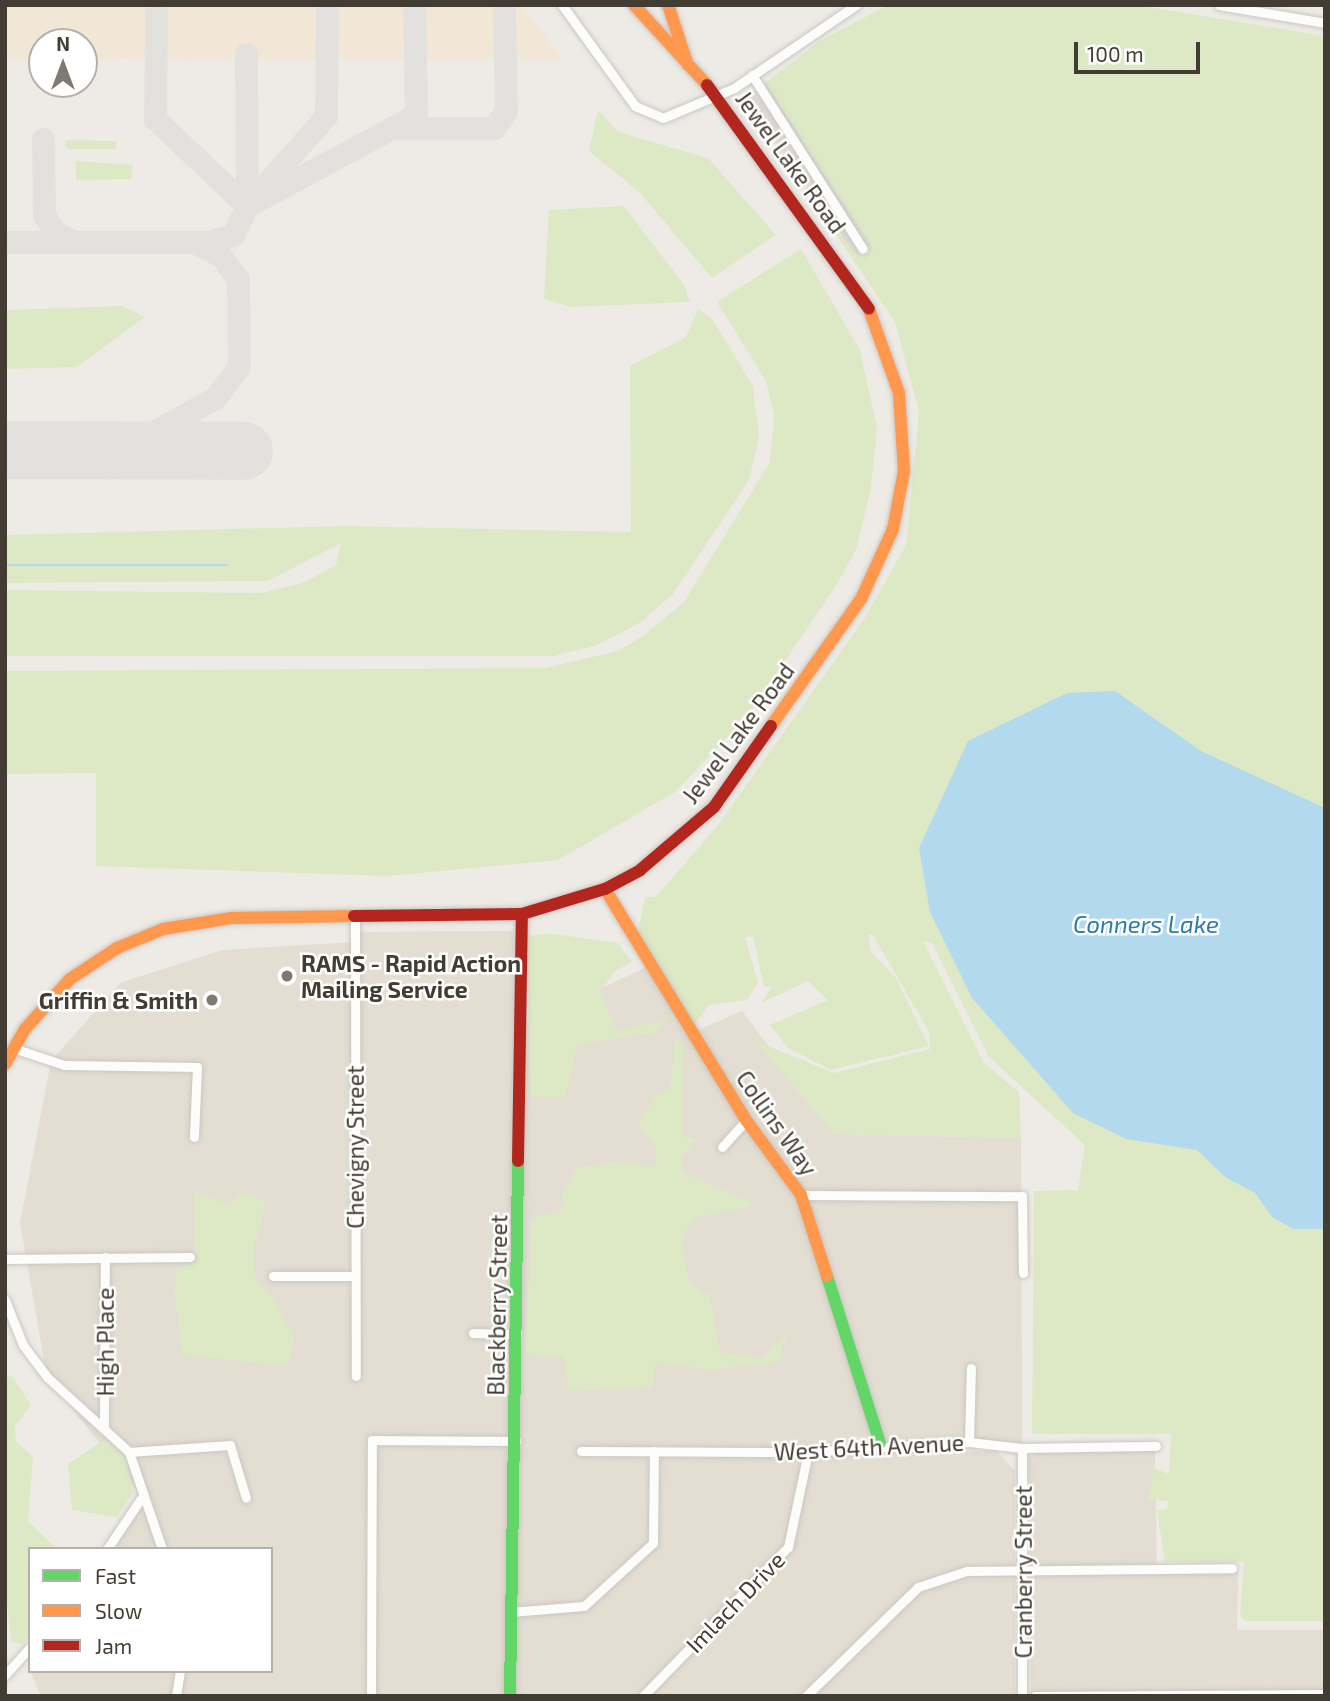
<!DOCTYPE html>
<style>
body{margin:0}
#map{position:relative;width:1330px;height:1701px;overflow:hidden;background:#eeebe6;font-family:"Exo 2",sans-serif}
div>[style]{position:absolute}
.residential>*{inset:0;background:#e3ddd2}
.commercial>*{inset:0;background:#f2e6d7}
.green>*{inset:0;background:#dce9c4}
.parking>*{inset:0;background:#dddad6}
.water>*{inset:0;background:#b3d9ee}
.stream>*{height:2.5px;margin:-1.25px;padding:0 1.25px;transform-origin:1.25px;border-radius:1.25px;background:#b3d9ee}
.taxiway>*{height:23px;margin:-11.5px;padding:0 11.5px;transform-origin:11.5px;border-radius:11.5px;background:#e3e1de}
.runway>*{height:58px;margin:-29px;padding:0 29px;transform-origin:29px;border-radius:29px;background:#e3e1de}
.roads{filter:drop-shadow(0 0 2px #cac7c2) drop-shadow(0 0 2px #cac7c2)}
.street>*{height:9px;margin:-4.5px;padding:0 4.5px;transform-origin:4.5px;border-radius:4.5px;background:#fcfcfb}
.fast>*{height:12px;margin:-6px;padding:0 6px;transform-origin:6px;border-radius:6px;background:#63d668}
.slow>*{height:12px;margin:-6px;padding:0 6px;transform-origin:6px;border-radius:6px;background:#ff974d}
.jam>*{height:12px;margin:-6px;padding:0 6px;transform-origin:6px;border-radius:6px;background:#b3261e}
.dots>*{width:19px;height:19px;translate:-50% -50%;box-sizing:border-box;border:4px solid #fff;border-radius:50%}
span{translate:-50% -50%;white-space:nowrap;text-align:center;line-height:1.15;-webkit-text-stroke:5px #fff;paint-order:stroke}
.street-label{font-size:23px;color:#433c32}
.poi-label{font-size:23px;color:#433c32;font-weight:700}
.left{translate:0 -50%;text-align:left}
.right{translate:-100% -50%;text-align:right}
.water-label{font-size:24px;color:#297cb2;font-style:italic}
.frame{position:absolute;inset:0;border:7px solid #433c32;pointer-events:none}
.legend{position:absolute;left:28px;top:1547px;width:245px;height:126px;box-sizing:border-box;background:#fff;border:2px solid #b4b1ad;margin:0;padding:9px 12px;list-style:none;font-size:21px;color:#433c32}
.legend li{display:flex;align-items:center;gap:14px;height:35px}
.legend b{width:35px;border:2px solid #b4b1ad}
.north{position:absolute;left:28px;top:28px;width:70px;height:70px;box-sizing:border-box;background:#fff;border:2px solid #b4b1ad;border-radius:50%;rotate:0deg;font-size:19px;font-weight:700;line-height:28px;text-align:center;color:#433c32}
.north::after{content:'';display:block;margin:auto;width:24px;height:32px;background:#7f7971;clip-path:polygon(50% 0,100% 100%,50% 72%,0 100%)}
.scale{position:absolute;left:1074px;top:42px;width:126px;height:32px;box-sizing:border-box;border:4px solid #433c32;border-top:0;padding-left:9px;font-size:21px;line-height:24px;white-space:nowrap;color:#433c32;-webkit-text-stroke:5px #fff;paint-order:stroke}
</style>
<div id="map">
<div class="residential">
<div style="clip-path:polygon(514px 931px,514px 1029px,651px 965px,691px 1033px,742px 1011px,834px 1134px,1021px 1138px,1022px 1448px,694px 1454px,997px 1451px,1015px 1471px,1015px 1696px,41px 1696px,30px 1671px,271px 1671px,271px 1549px,103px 1549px,142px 1497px,47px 1377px,20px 1223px,51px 1061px,120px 983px,222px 950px,355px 942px,360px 1013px,360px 932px)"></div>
<div style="clip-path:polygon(1039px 1451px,1155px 1451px,1157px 1574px,1238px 1572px,1237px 1630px,1325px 1630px,1325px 1696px,1031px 1696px,1029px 1457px)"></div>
</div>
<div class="commercial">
<div style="clip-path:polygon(5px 5px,522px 5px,563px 60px,84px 59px,84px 42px,42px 42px,42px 59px,5px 59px)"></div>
</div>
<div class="green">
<div style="clip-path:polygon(888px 5px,1136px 5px,1325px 36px,1325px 1621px,1245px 1621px,1240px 1614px,1244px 1562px,1165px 1562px,1157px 1510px,1167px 1509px,1168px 1501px,1148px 1500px,1154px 1468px,1169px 1474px,1171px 1434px,1032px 1434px,1034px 1191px,1078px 1190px,1085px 1145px,989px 1057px,932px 943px,923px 941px,984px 1063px,1019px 1092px,1021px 1138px,834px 1134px,755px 1041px,834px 1073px,930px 1049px,929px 1032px,873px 935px,868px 935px,871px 952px,896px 978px,929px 1046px,831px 1070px,788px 1048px,770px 1025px,828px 1000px,808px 981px,761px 1003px,773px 986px,764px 987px,753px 936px,745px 937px,758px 983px,747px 1000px,709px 1005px,694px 1025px,637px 937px,645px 897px,656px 897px,718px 825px,864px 619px,906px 545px,919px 412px,895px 322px,744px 99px,820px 41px)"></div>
<div style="clip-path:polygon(598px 110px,618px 132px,708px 158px,776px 235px,712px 278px,640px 193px,589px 151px)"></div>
<div style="clip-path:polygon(65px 140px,117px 141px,116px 149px,67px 149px)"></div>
<div style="clip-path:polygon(76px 161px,133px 165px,131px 179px,76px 180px)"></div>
<div style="clip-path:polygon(624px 206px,684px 285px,690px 302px,571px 307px,544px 299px,549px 210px)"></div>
<div style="clip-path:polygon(801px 249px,860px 350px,877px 428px,871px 488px,856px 550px,835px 587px,747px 717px,675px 792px,558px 860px,388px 876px,96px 866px,96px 773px,5px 774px,5px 671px,545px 668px,618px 651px,643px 636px,684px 602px,770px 462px,774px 416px,766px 381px,717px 302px)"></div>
<div style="clip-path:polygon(122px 306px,145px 317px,77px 367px,5px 369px,5px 310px)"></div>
<div style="clip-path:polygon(698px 309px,712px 319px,753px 386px,759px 437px,749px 480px,672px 595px,641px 622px,595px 646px,552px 656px,5px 656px,5px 590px,260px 593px,303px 583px,336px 565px,341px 543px,268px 581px,12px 583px,5px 583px,5px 535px,345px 526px,631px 532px,630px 366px,686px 337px)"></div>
<div style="clip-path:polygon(553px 934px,618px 943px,632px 962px,615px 971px,600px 993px,617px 1031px,664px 1020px,655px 1033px,577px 1044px,566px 1097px,530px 1097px,527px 935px)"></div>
<div style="clip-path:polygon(675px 1038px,683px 1046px,682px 1136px,697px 1139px,681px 1158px,683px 1172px,756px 1205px,694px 1218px,681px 1241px,690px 1283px,710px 1296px,720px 1352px,761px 1358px,787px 1334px,779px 1362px,711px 1370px,655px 1363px,653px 1387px,569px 1391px,564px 1357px,525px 1355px,531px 1219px,564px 1208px,562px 1195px,577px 1168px,617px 1161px,655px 1167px,656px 1145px,638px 1126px,655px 1095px,670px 1089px)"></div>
<div style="clip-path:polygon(194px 1192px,227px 1204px,243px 1192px,266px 1202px,254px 1248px,256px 1282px,273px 1298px,294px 1337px,288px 1366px,182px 1355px,174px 1291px,177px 1269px,195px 1263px)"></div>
<div style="clip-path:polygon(12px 1376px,31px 1405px,15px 1426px,16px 1442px,33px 1457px,28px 1521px,57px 1549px,30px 1549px,30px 1637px,22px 1644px,11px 1642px,5px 1580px,5px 1377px)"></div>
<div style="clip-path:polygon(106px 1439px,125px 1454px,133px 1493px,117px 1517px,72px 1510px,68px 1464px)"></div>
</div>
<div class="parking">
<div style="clip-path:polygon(767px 85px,871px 245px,867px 249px,855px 254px,747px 100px)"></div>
</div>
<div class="water">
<div style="clip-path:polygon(1115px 691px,1201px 751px,1325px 808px,1325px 1229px,1293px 1229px,1272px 1217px,1255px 1193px,1225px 1177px,1197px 1150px,1126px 1139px,1073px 1113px,972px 998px,930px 912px,919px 848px,968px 741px,1067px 693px)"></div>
</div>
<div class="stream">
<div style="left:5px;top:565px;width:222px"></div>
</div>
<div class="taxiway">
<div style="left:156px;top:13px;width:106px;rotate:90.5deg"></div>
<div style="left:155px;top:119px;width:127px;rotate:43.4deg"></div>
<div style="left:395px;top:128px;width:99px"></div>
<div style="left:494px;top:128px;width:22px;rotate:-56deg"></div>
<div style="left:506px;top:110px;width:102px;rotate:-91.1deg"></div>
<div style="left:43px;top:139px;width:76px;rotate:89.2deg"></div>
<div style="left:44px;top:215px;width:20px;rotate:57deg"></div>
<div style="left:55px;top:232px;width:21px;rotate:28deg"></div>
<div style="left:258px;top:193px;width:103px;rotate:-48.6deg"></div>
<div style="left:326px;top:116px;width:105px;rotate:-89.5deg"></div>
<div style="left:247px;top:206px;width:192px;rotate:-28.3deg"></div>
<div style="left:416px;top:115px;width:110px;rotate:-91deg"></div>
<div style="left:5px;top:242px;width:202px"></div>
<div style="left:207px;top:242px;width:27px;rotate:-15deg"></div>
<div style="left:233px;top:235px;width:32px;rotate:-64deg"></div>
<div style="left:247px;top:206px;width:152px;rotate:-90.4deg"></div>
<div style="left:121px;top:450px;width:107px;rotate:-29deg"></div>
<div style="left:215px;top:398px;width:40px;rotate:-53deg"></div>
<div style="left:239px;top:366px;width:86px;rotate:-90.7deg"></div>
<div style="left:238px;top:280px;width:29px;rotate:-125deg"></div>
<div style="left:221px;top:256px;width:28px;rotate:-153deg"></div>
</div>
<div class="runway">
<div style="left:5px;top:450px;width:239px;rotate:0.2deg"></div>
</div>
<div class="roads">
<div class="street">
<div style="left:562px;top:5px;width:125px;rotate:54.1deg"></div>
<div style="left:635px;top:106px;width:30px;rotate:23deg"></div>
<div style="left:663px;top:118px;width:77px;rotate:-22.9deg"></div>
<div style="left:734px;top:88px;width:148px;rotate:-34.2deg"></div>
<div style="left:1219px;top:5px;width:108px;rotate:9.6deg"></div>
<div style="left:752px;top:75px;width:206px;rotate:57.5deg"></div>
<div style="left:355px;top:917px;width:459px;rotate:89.9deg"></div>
<div style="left:13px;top:1048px;width:54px;rotate:18.4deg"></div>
<div style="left:64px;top:1065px;width:133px;rotate:0.9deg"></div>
<div style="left:197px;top:1067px;width:70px;rotate:92.5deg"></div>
<div style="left:722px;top:1147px;width:36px;rotate:-48deg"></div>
<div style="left:801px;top:1195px;width:221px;rotate:0.3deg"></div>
<div style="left:1022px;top:1196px;width:77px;rotate:89.3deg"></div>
<div style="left:5px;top:1259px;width:185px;rotate:-0.6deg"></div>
<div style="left:273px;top:1276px;width:82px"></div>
<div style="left:5px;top:1300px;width:48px;rotate:68.2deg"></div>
<div style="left:23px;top:1345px;width:40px;rotate:53deg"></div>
<div style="left:47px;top:1377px;width:111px;rotate:42.4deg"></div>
<div style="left:129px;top:1452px;width:102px;rotate:71.2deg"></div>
<div style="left:473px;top:1333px;width:44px;rotate:1.3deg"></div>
<div style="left:104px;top:1426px;width:169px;rotate:-89.7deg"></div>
<div style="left:969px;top:1442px;width:74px;rotate:-88.5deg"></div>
<div style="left:1022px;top:1448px;width:248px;rotate:90deg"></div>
<div style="left:581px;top:1451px;width:227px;rotate:0.3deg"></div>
<div style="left:808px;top:1452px;width:161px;rotate:-3.6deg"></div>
<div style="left:969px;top:1442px;width:53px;rotate:6.5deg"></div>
<div style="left:1022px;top:1448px;width:134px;rotate:-0.9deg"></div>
<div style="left:129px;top:1452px;width:101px;rotate:-4deg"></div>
<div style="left:230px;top:1445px;width:55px;rotate:73.2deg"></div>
<div style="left:107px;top:1549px;width:63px;rotate:-56.1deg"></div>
<div style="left:510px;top:1612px;width:74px;rotate:-4.6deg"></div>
<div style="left:584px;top:1606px;width:93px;rotate:-42.4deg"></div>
<div style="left:653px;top:1543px;width:92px;rotate:-89.4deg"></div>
<div style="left:5px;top:1675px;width:38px;rotate:-48deg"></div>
<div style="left:176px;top:1696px;width:25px;rotate:-81deg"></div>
<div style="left:371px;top:1696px;width:256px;rotate:-89.8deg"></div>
<div style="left:372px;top:1440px;width:144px;rotate:0.4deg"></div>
<div style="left:643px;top:1696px;width:208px;rotate:-45.8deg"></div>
<div style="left:788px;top:1547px;width:97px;rotate:-78.1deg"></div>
<div style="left:806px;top:1696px;width:156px;rotate:-44.2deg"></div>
<div style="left:918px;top:1587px;width:52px;rotate:-18.1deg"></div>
<div style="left:967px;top:1571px;width:265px;rotate:-0.6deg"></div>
<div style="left:1035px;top:1696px;width:290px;rotate:-0.4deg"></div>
</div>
<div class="fast">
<div style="left:827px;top:1276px;width:175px;rotate:72.4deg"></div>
<div style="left:510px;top:1696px;width:535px;rotate:-89.14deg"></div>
</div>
<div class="slow">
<div style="left:634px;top:5px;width:108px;rotate:47.6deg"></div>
<div style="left:668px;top:5px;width:63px;rotate:71.6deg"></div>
<div style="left:771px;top:726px;width:156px;rotate:-54.7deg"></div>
<div style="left:861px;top:599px;width:77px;rotate:-65.4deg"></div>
<div style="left:893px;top:529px;width:59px;rotate:-79.3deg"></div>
<div style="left:904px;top:471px;width:78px;rotate:-93.7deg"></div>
<div style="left:899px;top:393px;width:89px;rotate:-109.7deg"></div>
<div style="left:605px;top:889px;width:271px;rotate:58.6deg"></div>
<div style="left:746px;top:1120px;width:93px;rotate:53.7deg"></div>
<div style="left:801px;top:1195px;width:85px;rotate:72.2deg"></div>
<div style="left:5px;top:1064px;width:40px;rotate:-60.3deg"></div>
<div style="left:25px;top:1029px;width:67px;rotate:-48deg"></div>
<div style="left:70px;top:979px;width:56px;rotate:-33.4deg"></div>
<div style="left:117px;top:948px;width:50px;rotate:-22.4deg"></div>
<div style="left:163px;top:929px;width:70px;rotate:-9.1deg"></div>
<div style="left:232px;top:918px;width:122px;rotate:-0.9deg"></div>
</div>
<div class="jam">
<div style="left:707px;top:85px;width:276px;rotate:54.1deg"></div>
<div style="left:354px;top:916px;width:168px;rotate:-0.7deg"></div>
<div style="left:522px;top:914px;width:87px;rotate:-16.8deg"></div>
<div style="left:605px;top:889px;width:40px;rotate:-28deg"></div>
<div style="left:640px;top:870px;width:97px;rotate:-40.4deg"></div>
<div style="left:714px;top:807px;width:99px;rotate:-54.9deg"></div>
<div style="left:518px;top:1161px;width:247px;rotate:-89.1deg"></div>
</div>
</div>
<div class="dots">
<div style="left:287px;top:976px;background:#7f7971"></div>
<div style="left:212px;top:1000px;background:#7f7971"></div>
</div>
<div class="street-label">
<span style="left:791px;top:162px;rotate:54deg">Jewel Lake Road</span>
<span style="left:738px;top:733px;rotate:-53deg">Jewel Lake Road</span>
<span style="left:777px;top:1123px;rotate:55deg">Collins Way</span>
<span style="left:355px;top:1147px;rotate:-90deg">Chevigny Street</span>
<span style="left:497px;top:1305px;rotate:-89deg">Blackberry Street</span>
<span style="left:105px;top:1342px;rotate:-90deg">High Place</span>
<span style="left:869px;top:1447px;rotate:-3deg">West 64th Avenue</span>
<span style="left:1023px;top:1572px;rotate:-90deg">Cranberry Street</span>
<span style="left:735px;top:1602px;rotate:-46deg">Imlach Drive</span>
</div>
<div class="poi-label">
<span class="left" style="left:301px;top:976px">RAMS - Rapid Action<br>Mailing Service</span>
<span class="right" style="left:198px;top:1000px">Griffin &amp; Smith</span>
</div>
<div class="water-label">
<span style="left:1146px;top:924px">Conners Lake</span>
</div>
<div class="frame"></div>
<ul class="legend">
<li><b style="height:9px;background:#63d668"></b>Fast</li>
<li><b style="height:9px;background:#ff974d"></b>Slow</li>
<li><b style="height:9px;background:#b3261e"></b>Jam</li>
</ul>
<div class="north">N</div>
<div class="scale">100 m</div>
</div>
